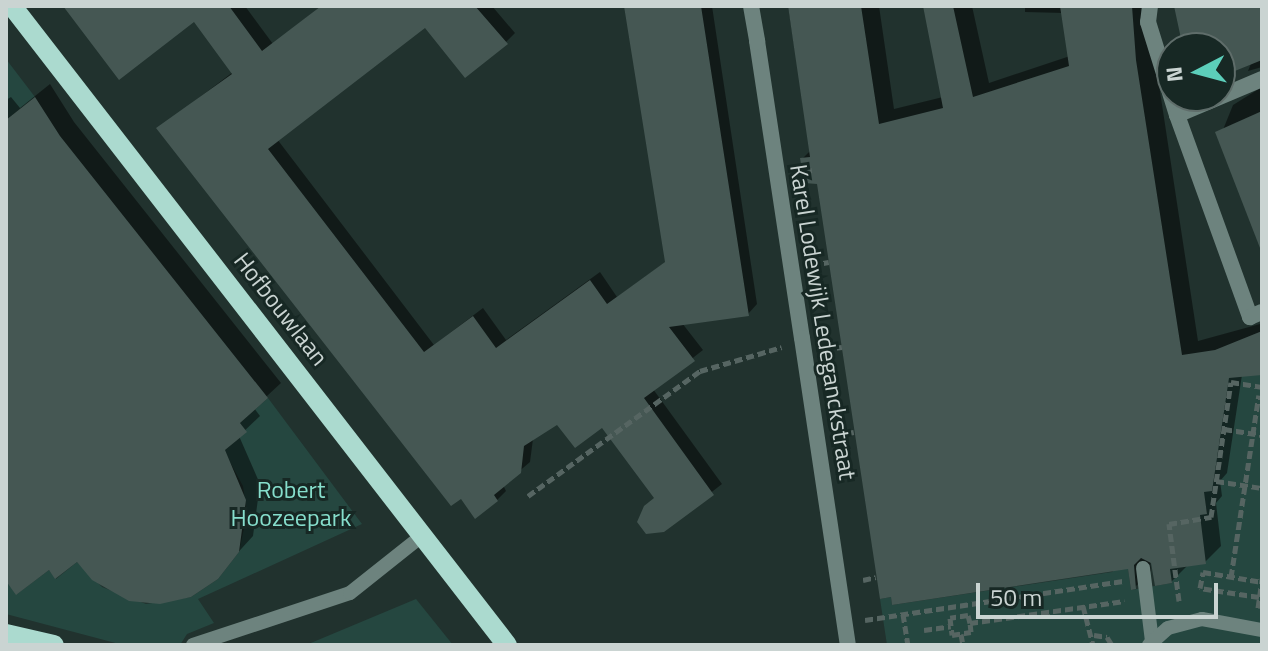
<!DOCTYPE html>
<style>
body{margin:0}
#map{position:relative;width:1268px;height:651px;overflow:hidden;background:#21322e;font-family:"Titillium Web",sans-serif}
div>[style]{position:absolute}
.green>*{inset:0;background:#254740}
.shadow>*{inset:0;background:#0007}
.building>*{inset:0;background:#455753}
.path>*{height:5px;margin-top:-2.5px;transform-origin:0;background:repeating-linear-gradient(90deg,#566562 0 8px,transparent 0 12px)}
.service>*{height:14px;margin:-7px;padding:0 7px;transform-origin:7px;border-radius:7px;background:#6d837e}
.pedestrian>*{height:16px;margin:-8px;padding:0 8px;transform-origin:8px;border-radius:8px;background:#6d837e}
.minor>*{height:16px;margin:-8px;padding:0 8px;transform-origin:8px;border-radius:8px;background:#6d837e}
.primary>*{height:20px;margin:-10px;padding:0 10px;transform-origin:10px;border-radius:10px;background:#abdacf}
span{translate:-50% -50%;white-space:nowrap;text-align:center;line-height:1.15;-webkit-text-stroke:6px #172824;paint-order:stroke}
.street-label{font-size:24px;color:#cad4d2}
.park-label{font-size:24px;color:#86decc}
.frame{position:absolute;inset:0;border:8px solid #cad4d2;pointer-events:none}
.north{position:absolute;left:1156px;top:32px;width:80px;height:80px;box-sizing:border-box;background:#172824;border:2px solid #5f6d6a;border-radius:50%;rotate:264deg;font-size:22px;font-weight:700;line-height:32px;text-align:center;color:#cad4d2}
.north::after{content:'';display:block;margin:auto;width:28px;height:36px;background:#5cceba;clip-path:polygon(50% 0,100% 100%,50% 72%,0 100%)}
.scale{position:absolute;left:976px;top:583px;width:242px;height:36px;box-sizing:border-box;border:4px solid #cad4d2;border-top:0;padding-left:10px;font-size:24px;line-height:28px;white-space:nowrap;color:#cad4d2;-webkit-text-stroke:6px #172824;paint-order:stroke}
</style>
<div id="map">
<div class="green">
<div style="clip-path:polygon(6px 59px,35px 97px,6px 120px)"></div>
<div style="clip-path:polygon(1262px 351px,1262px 645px,887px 645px,880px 599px,891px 597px,892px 605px,1112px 572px,1127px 561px,1131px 590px,1172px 583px,1160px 521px,1207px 513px,1181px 356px)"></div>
<div style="clip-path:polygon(268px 398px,362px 524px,198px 599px,214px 623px,187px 634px,180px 645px,123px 645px,6px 614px,6px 581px,17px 594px,49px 570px,56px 579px,77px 562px,102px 587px,146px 604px,191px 597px,218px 579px,239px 552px,247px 514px,243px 486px,224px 451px,246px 432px,240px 423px)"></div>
<div style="clip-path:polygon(416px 599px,453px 645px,306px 645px)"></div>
</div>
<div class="shadow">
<div style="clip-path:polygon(65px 6px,245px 6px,273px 44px,321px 6px,492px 6px,515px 33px,506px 42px,425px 25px,277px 139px,434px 345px,483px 308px,506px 340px,600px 272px,617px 297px,667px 261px,626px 6px,712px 6px,757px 304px,748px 314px,682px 323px,703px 350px,653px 389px,722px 484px,663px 530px,656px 497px,603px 425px,558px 422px,533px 439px,530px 462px,503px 485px,506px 491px,497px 500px,159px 128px,233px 72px,194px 19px)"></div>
<div style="clip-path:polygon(788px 6px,879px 6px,894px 109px,943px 97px,926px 6px,972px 6px,989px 83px,1070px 56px,1063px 13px,1025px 12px,1025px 6px,1147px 6px,1198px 341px,1260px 324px,1262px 329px,1262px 375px,1242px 375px,1227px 473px,1220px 481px,1222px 496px,1216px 503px,1221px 546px,1205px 562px,1187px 566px,1171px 582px,1150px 560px,1151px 571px,1135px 587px,1130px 567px,819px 182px,802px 159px,811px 150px)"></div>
<div style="clip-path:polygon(1178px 6px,1262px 6px,1262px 67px,1248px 71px,1252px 61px,1220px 75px,1220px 48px,1188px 48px)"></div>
<div style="clip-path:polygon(50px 84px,74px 122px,281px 383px,254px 408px,260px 416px,239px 436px,260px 484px,253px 536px,221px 571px,78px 559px,6px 577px,6px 100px,11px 97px,20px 108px)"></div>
<div style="clip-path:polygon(1262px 87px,1262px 247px,1220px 137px,1233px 105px)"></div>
</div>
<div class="building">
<div style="clip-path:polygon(63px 6px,229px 6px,262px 51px,321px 6px,475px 6px,508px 44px,465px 78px,425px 28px,268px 149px,424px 352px,473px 316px,496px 348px,590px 280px,607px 304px,665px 262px,624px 6px,701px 6px,749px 316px,669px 327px,695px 361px,644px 398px,714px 495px,664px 532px,646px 534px,637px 522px,644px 506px,654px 498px,602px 428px,575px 448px,557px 425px,524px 446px,521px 473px,494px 495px,498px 501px,475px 519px,461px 499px,451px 506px,156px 128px,232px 74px,194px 22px,119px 80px)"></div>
<div style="clip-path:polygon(788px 6px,861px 6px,879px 124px,943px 108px,923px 6px,953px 6px,973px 97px,1069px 66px,1060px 6px,1132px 6px,1136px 60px,1182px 355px,1215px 350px,1262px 331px,1262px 375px,1229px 378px,1212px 491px,1204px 492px,1207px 514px,1200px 515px,1206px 564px,1170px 569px,1172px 583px,1155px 586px,1151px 563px,1141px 558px,1134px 565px,1136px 589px,1131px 590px,1128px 569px,892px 605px,891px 597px,880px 599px,817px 184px,804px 183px,800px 158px,810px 157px)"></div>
<div style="clip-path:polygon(1174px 6px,1262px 6px,1262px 60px,1220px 77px,1220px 48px,1183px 48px)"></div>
<div style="clip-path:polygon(35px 97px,60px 136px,268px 398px,240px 423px,247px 432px,225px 450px,246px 500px,239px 552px,218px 579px,191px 597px,160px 604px,129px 601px,92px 580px,77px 562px,55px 579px,49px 570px,16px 595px,6px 581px,6px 120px)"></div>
<div style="clip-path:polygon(1262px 111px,1262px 248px,1260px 248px,1215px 132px)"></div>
</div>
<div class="path">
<div style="left:798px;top:172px;width:14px;rotate:-8deg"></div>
<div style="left:812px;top:265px;width:17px;rotate:-10deg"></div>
<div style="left:825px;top:349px;width:17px;rotate:-7deg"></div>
<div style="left:1224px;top:429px;width:38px;rotate:9deg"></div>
<div style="left:838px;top:435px;width:16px;rotate:-11deg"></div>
<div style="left:1216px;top:481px;width:47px;rotate:8.7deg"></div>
<div style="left:528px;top:496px;width:213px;rotate:-36deg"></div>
<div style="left:700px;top:371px;width:85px;rotate:-16.3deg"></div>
<div style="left:1231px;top:577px;width:184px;rotate:-81.3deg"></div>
<div style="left:863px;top:580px;width:13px;rotate:-13deg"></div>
<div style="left:1259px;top:597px;width:60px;rotate:-171.3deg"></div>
<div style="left:1200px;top:588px;width:16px;rotate:-79deg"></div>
<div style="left:1203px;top:572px;width:60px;rotate:9.6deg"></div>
<div style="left:1179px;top:601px;width:78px;rotate:-97.4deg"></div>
<div style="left:1169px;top:524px;width:43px;rotate:-9.5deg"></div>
<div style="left:1211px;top:517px;width:136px;rotate:-81.6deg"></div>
<div style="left:1231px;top:382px;width:31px;rotate:9deg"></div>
<div style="left:1083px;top:606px;width:40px;rotate:75.6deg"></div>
<div style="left:1258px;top:608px;width:30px;rotate:-82deg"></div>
<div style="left:903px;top:614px;width:31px;rotate:81deg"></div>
<div style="left:865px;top:620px;width:261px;rotate:-8.6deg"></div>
<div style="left:970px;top:623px;width:8px;rotate:-104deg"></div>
<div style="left:968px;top:615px;width:18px;rotate:171deg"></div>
<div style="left:950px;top:618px;width:17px;rotate:83deg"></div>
<div style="left:952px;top:635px;width:19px;rotate:-9deg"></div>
<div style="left:971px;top:632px;width:9px;rotate:-96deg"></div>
<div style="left:970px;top:623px;width:156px;rotate:-8.1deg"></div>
<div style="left:924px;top:630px;width:27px;rotate:-8deg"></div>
<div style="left:961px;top:634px;width:11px;rotate:80deg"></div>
<div style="left:1094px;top:635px;width:13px;rotate:9deg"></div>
<div style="left:1107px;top:637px;width:9px;rotate:58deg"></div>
<div style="left:1074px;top:645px;width:1px"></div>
</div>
<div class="service">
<div style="left:1143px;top:568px;width:74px;rotate:83deg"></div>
<div style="left:193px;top:645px;width:165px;rotate:-18.3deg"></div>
<div style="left:350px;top:593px;width:93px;rotate:-38.5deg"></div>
<div style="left:1149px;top:645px;width:25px;rotate:-42deg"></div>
<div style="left:1168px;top:628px;width:35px;rotate:-15deg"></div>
<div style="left:1202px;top:619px;width:61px;rotate:10.4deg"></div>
</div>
<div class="pedestrian">
<div style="left:757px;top:41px;width:300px;rotate:81.4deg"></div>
</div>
<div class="minor">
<div style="left:751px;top:6px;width:36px;rotate:80deg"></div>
<div style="left:1150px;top:6px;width:16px;rotate:97deg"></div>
<div style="left:1148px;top:22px;width:97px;rotate:72.7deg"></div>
<div style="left:1177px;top:115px;width:215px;rotate:70.1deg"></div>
<div style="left:1250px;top:317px;width:13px;rotate:-23deg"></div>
<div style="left:1177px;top:115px;width:92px;rotate:-23deg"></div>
<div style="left:802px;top:338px;width:310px;rotate:81.5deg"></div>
</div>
<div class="primary">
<div style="left:12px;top:6px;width:808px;rotate:52.24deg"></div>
<div style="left:6px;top:634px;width:49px;rotate:12.9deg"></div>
</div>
<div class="street-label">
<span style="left:281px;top:309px;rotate:52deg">Hofbouwlaan</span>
<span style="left:823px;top:322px;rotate:81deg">Karel Lodewijk Ledeganckstraat</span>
</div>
<div class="park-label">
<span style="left:291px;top:504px">Robert<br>Hoozeepark</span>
</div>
<div class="frame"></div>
<div class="north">N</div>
<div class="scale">50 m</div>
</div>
